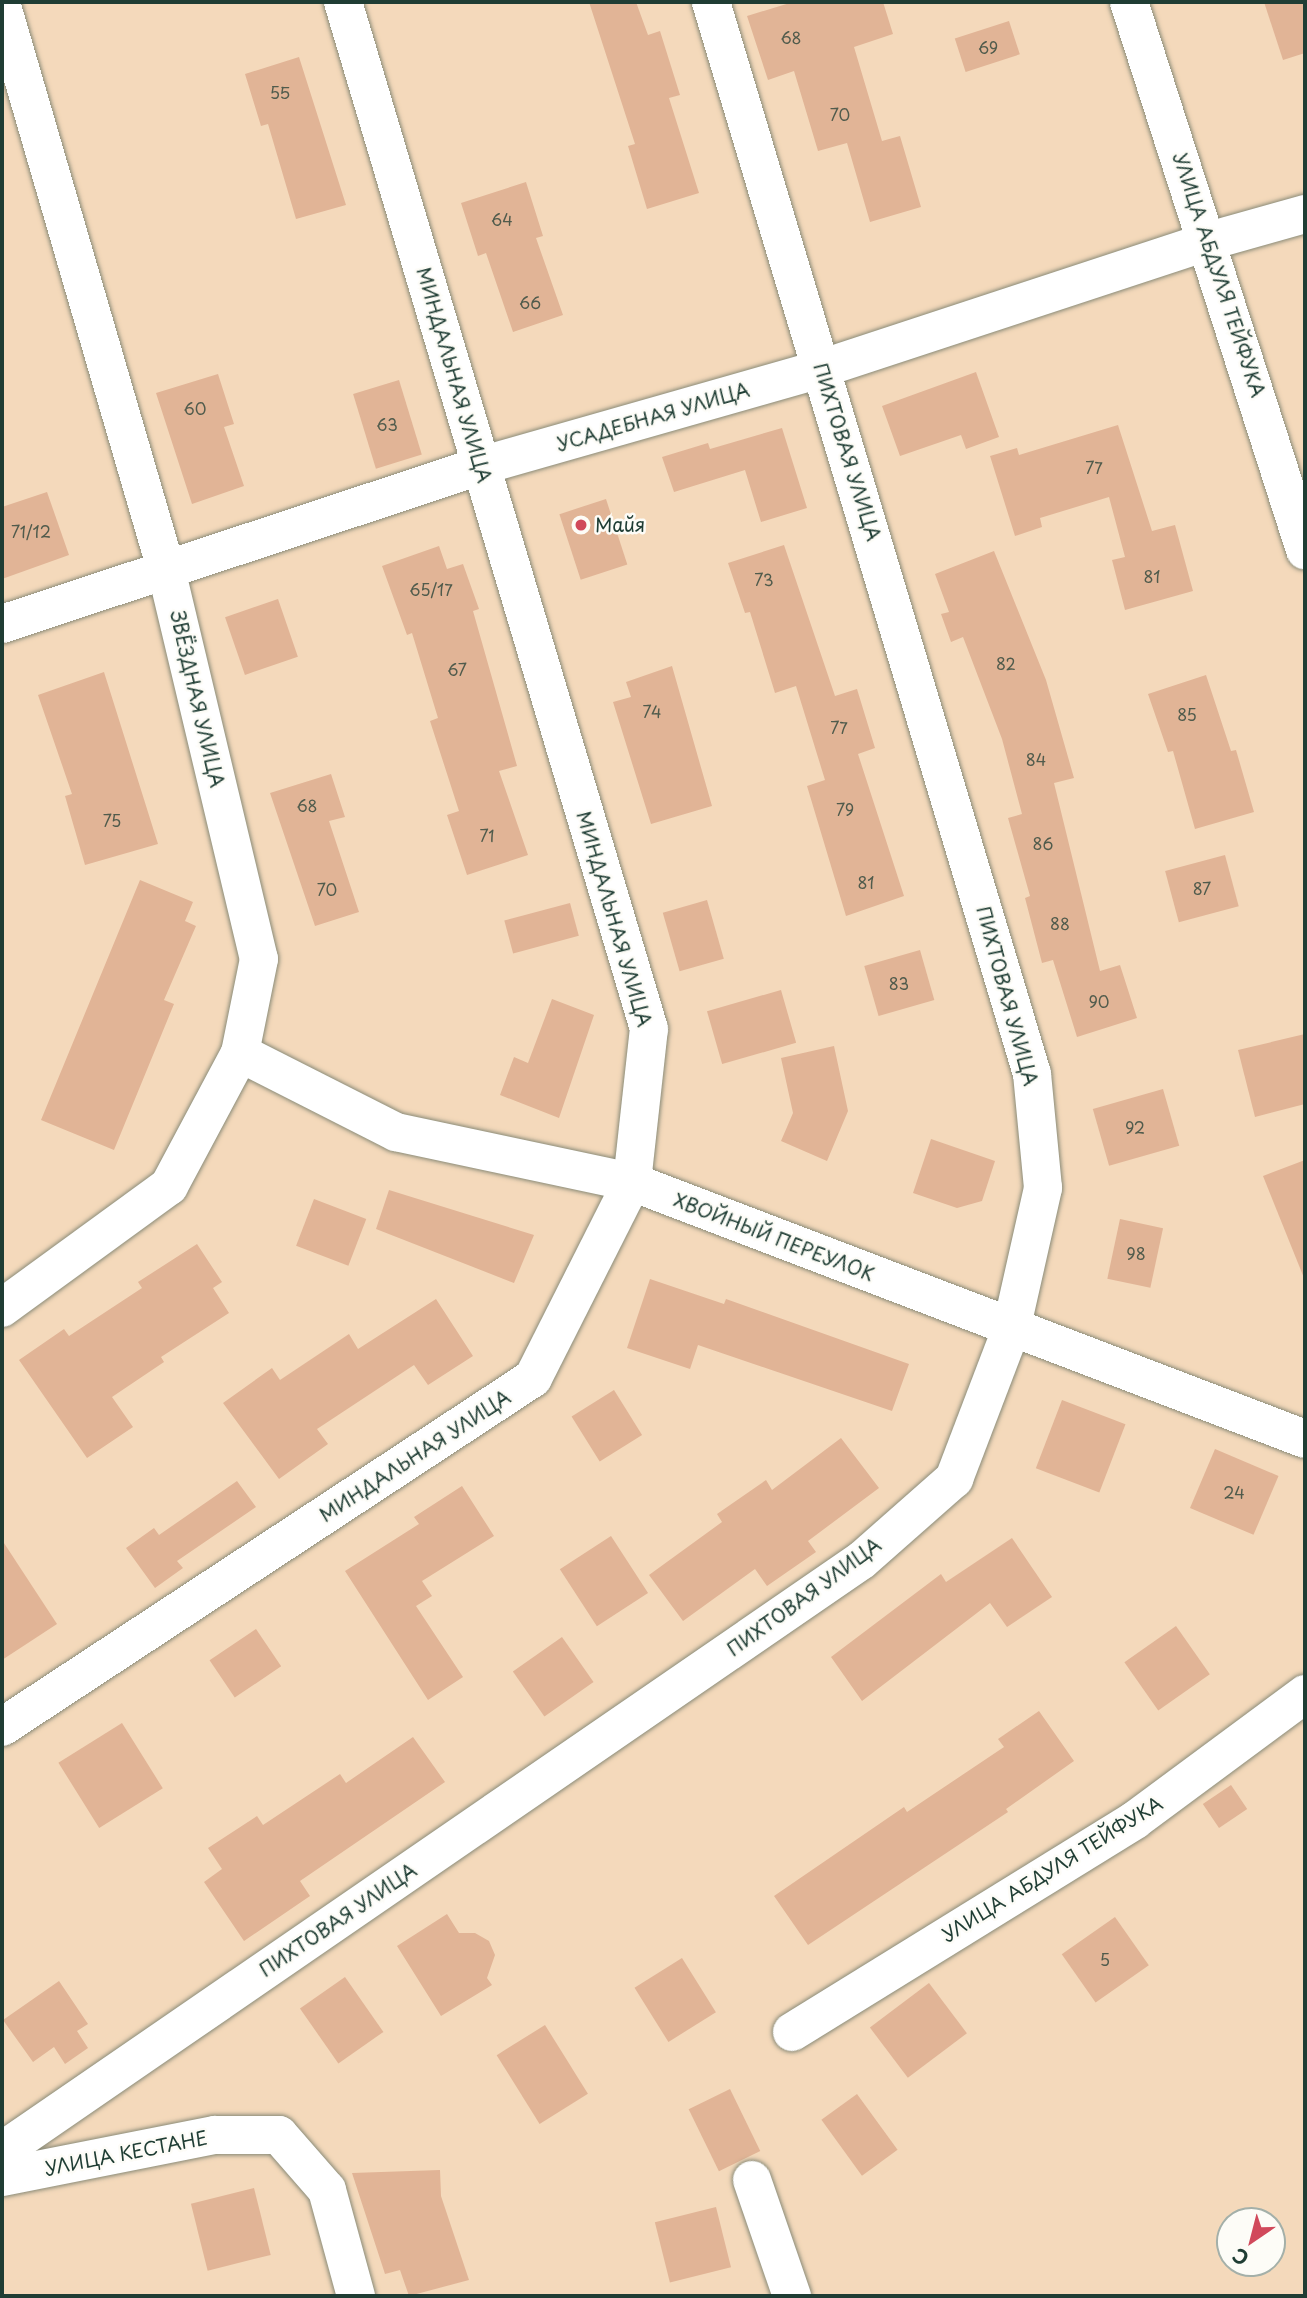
<!DOCTYPE html>
<meta charset="utf-8">
<style>
body{margin:0}
#map{position:relative;width:1307px;height:2298px;overflow:hidden;background:#f4d9bb;font-family:"Playpen Sans",sans-serif}
div>[style]{position:absolute}
.building>*{inset:0;background:#e1b496;transform-origin:0 0}
.roads{filter:drop-shadow(0 0 2px #8a8b78) drop-shadow(0 0 2px #8a8b78)}
.street>*{height:38px;margin:-19px;padding:0 19px;transform-origin:19px;border-radius:19px;background:#fff}
.dots>*{width:19px;height:19px;translate:-50% -50%;box-sizing:border-box;border:4px solid #fdfcf7;border-radius:50%}
span{translate:-50% -50%;white-space:nowrap;text-align:center;line-height:1.15;-webkit-text-stroke:5px #fdfcf7;paint-order:stroke}
.number-label{font-size:16px;color:#505b4c}
.number-label span{-webkit-text-stroke-width:0}
.street-label{font-size:19px;color:#1f3d34}
.poi-label{font-size:19px;color:#1f3d34}
.left{translate:0 -50%;text-align:left}
.frame{position:absolute;inset:0;border:4px solid #1f3d34;pointer-events:none}
.north{position:absolute;left:1216px;top:2207px;width:70px;height:70px;box-sizing:border-box;background:#fdfcf7;border:2px solid #a4b0a9;border-radius:50%;rotate:215deg;font-size:19px;font-weight:700;line-height:28px;text-align:center;color:#1f3d34}
.north::after{content:'';display:block;margin:auto;width:24px;height:32px;background:#d1495b;clip-path:polygon(50% 0,100% 100%,50% 72%,0 100%)}
</style>
<div id="map">
<div class="building">
<div style="clip-path:polygon(589px 2px,636px 2px,648px 35px,660px 31px,680px 95px,669px 98px,699px 193px,647px 209px,628px 146px,635px 144px)"></div>
<div style="clip-path:polygon(793px 2px,883px 2px,893px 34px,854px 47px,882px 141px,900px 136px,921px 207px,870px 222px,847px 143px,818px 151px,794px 71px,768px 80px,747px 16px)"></div>
<div style="clip-path:polygon(1264px 2px,1305px 2px,1305px 53px,1283px 60px)"></div>
<div style="left:1009px;top:21px;width:35px;height:57px;rotate:72deg"></div>
<div style="clip-path:polygon(299px 57px,346px 205px,296px 219px,268px 124px,261px 126px,245px 74px)"></div>
<div style="clip-path:polygon(526px 182px,543px 236px,536px 238px,563px 315px,513px 332px,486px 253px,478px 256px,461px 203px)"></div>
<div style="clip-path:polygon(976px 372px,999px 437px,966px 449px,961px 435px,900px 456px,882px 406px)"></div>
<div style="clip-path:polygon(218px 374px,234px 424px,224px 427px,244px 486px,192px 504px,156px 393px)"></div>
<div style="left:399px;top:380px;width:78px;height:48px;rotate:73deg"></div>
<div style="clip-path:polygon(1118px 425px,1152px 531px,1175px 525px,1193px 591px,1125px 610px,1112px 560px,1125px 557px,1109px 497px,1040px 518px,1042px 527px,1015px 536px,990px 456px,1017px 448px,1019px 455px)"></div>
<div style="clip-path:polygon(782px 428px,807px 508px,761px 522px,745px 470px,674px 492px,662px 457px,708px 443px,710px 449px)"></div>
<div style="clip-path:polygon(47px 492px,69px 555px,2px 579px,2px 507px)"></div>
<div style="left:606px;top:499px;width:69px;height:49px;rotate:72deg"></div>
<div style="clip-path:polygon(784px 545px,835px 696px,857px 689px,875px 748px,858px 754px,904px 896px,846px 916px,807px 786px,825px 780px,796px 686px,775px 693px,750px 612px,745px 613px,728px 563px)"></div>
<div style="clip-path:polygon(439px 546px,447px 569px,463px 564px,479px 609px,473px 611px,517px 766px,499px 771px,528px 855px,467px 875px,447px 815px,459px 811px,430px 721px,438px 718px,412px 633px,407px 635px,382px 566px)"></div>
<div style="clip-path:polygon(994px 551px,1046px 680px,1074px 778px,1054px 783px,1100px 971px,1120px 965px,1137px 1018px,1077px 1037px,1053px 960px,1042px 963px,1025px 898px,1030px 896px,1008px 818px,1022px 814px,1002px 739px,963px 637px,951px 642px,941px 614px,949px 612px,935px 574px)"></div>
<div style="left:278px;top:599px;width:61px;height:56px;rotate:71deg"></div>
<div style="clip-path:polygon(672px 666px,712px 806px,651px 824px,613px 702px,631px 697px,626px 682px)"></div>
<div style="clip-path:polygon(104px 672px,158px 844px,85px 865px,65px 796px,72px 794px,38px 695px)"></div>
<div style="clip-path:polygon(1206px 675px,1231px 751px,1236px 750px,1254px 812px,1195px 829px,1173px 751px,1168px 752px,1148px 694px)"></div>
<div style="clip-path:polygon(331px 774px,345px 817px,329px 821px,359px 912px,315px 926px,270px 793px)"></div>
<div style="left:1225px;top:855px;width:53px;height:62px;rotate:75deg"></div>
<div style="clip-path:polygon(140px 880px,193px 902px,185px 921px,196px 926px,164px 1000px,174px 1004px,114px 1150px,41px 1120px)"></div>
<div style="left:707px;top:900px;width:61px;height:46px;rotate:74deg"></div>
<div style="left:570px;top:903px;width:34px;height:68px;rotate:75deg"></div>
<div style="left:920px;top:950px;width:52px;height:58px;rotate:74deg"></div>
<div style="left:781px;top:990px;width:55px;height:77px;rotate:74deg"></div>
<div style="clip-path:polygon(552px 999px,594px 1015px,559px 1118px,500px 1095px,514px 1057px,528px 1063px)"></div>
<div style="clip-path:polygon(1305px 1034px,1305px 1104px,1255px 1117px,1238px 1050px)"></div>
<div style="clip-path:polygon(834px 1046px,848px 1111px,827px 1161px,781px 1141px,793px 1113px,781px 1058px)"></div>
<div style="left:1163px;top:1089px;width:59px;height:73px;rotate:74deg"></div>
<div style="clip-path:polygon(931px 1139px,995px 1161px,982px 1201px,957px 1208px,913px 1193px)"></div>
<div style="clip-path:polygon(1305px 1160px,1305px 1278px,1304px 1278px,1263px 1176px)"></div>
<div style="clip-path:polygon(389px 1190px,534px 1235px,514px 1283px,376px 1229px)"></div>
<div style="left:314px;top:1199px;width:56px;height:50px;rotate:21deg"></div>
<div style="left:1120px;top:1219px;width:44px;height:61px;rotate:12deg"></div>
<div style="clip-path:polygon(197px 1244px,222px 1282px,213px 1288px,229px 1313px,161px 1357px,164px 1362px,112px 1397px,133px 1427px,87px 1458px,19px 1360px,64px 1329px,69px 1336px,142px 1288px,138px 1282px)"></div>
<div style="clip-path:polygon(650px 1279px,724px 1304px,726px 1299px,909px 1364px,892px 1411px,698px 1345px,690px 1369px,627px 1348px)"></div>
<div style="clip-path:polygon(436px 1299px,473px 1356px,428px 1385px,414px 1365px,317px 1429px,328px 1444px,279px 1479px,223px 1403px,272px 1368px,280px 1380px,349px 1334px,358px 1349px)"></div>
<div style="left:614px;top:1390px;width:53px;height:50px;rotate:58deg"></div>
<div style="left:1062px;top:1400px;width:68px;height:73px;rotate:21deg"></div>
<div style="clip-path:polygon(841px 1438px,879px 1488px,808px 1541px,816px 1552px,767px 1586px,755px 1569px,683px 1621px,649px 1575px,722px 1522px,717px 1514px,766px 1480px,772px 1490px)"></div>
<div style="left:1215px;top:1449px;width:69px;height:64px;rotate:23deg"></div>
<div style="clip-path:polygon(237px 1481px,256px 1507px,177px 1561px,183px 1568px,155px 1588px,126px 1548px,154px 1528px,159px 1535px)"></div>
<div style="clip-path:polygon(462px 1486px,494px 1536px,422px 1581px,432px 1596px,416px 1606px,463px 1677px,428px 1700px,345px 1571px,419px 1524px,414px 1517px)"></div>
<div style="left:611px;top:1536px;width:68px;height:61px;rotate:57deg"></div>
<div style="clip-path:polygon(1012px 1538px,1052px 1597px,1007px 1627px,990px 1603px,862px 1701px,831px 1657px,941px 1574px,946px 1582px)"></div>
<div style="clip-path:polygon(2px 1540px,57px 1624px,2px 1660px)"></div>
<div style="left:1176px;top:1626px;width:59px;height:63px;rotate:55deg"></div>
<div style="left:256px;top:1629px;width:45px;height:56px;rotate:56deg"></div>
<div style="left:562px;top:1637px;width:55px;height:60px;rotate:55deg"></div>
<div style="clip-path:polygon(1039px 1711px,1074px 1761px,1006px 1809px,1008px 1812px,808px 1945px,774px 1896px,904px 1807px,907px 1812px,1004px 1747px,998px 1739px)"></div>
<div style="left:122px;top:1723px;width:77px;height:75px;rotate:58deg"></div>
<div style="clip-path:polygon(413px 1737px,445px 1782px,300px 1881px,310px 1896px,244px 1941px,204px 1882px,222px 1869px,208px 1848px,257px 1816px,263px 1825px,340px 1774px,346px 1783px)"></div>
<div style="left:1231px;top:1785px;width:29px;height:34px;rotate:56deg"></div>
<div style="clip-path:polygon(447px 1914px,459px 1933px,475px 1933px,489px 1941px,495px 1955px,487px 1978px,492px 1985px,441px 2016px,397px 1946px)"></div>
<div style="left:1115px;top:1917px;width:59px;height:65px;rotate:55deg"></div>
<div style="left:682px;top:1958px;width:64px;height:56px;rotate:58deg"></div>
<div style="left:345px;top:1977px;width:67px;height:55px;rotate:55deg"></div>
<div style="clip-path:polygon(59px 1981px,88px 2024px,77px 2031px,88px 2048px,65px 2064px,54px 2047px,33px 2062px,3px 2020px)"></div>
<div style="left:929px;top:1983px;width:63px;height:74px;rotate:53deg"></div>
<div style="left:545px;top:2025px;width:81px;height:57px;rotate:58deg"></div>
<div style="left:730px;top:2089px;width:69px;height:46px;rotate:64deg"></div>
<div style="left:857px;top:2094px;width:69px;height:44px;rotate:54deg"></div>
<div style="clip-path:polygon(440px 2170px,441px 2196px,469px 2280px,409px 2296px,400px 2270px,385px 2274px,352px 2173px)"></div>
<div style="left:254px;top:2188px;width:69px;height:65px;rotate:76deg"></div>
<div style="left:716px;top:2207px;width:62px;height:63px;rotate:76deg"></div>
</div>
<div class="roads">
<div class="street">
<div style="left:1129px;top:2px;width:576px;rotate:72.19deg"></div>
<div style="left:2px;top:6px;width:586px;rotate:73.76deg"></div>
<div style="left:166px;top:569px;width:401px;rotate:76.6deg"></div>
<div style="left:259px;top:959px;width:96px;rotate:101.4deg"></div>
<div style="left:240px;top:1053px;width:151px;rotate:118.1deg"></div>
<div style="left:169px;top:1186px;width:207px;rotate:143.9deg"></div>
<div style="left:2px;top:624px;width:503px;rotate:-18.29deg"></div>
<div style="left:480px;top:466px;width:357px;rotate:-15.9deg"></div>
<div style="left:823px;top:368px;width:406px;rotate:-18.2deg"></div>
<div style="left:1209px;top:241px;width:100px;rotate:-15.7deg"></div>
<div style="left:240px;top:1053px;width:175px;rotate:26.9deg"></div>
<div style="left:396px;top:1132px;width:241px;rotate:12deg"></div>
<div style="left:632px;top:1182px;width:720px;rotate:20.9deg"></div>
<div style="left:2px;top:1727px;width:635px;rotate:-33.31deg"></div>
<div style="left:533px;top:1378px;width:220px;rotate:-63.2deg"></div>
<div style="left:632px;top:1182px;width:154px;rotate:-83.7deg"></div>
<div style="left:649px;top:1029px;width:1072px;rotate:-106.59deg"></div>
<div style="left:792px;top:2032px;width:403px;rotate:-31.7deg"></div>
<div style="left:1135px;top:1820px;width:212px;rotate:-36.5deg"></div>
<div style="left:2px;top:2151px;width:1043px;rotate:-34.5deg"></div>
<div style="left:862px;top:1560px;width:123px;rotate:-41.4deg"></div>
<div style="left:954px;top:1479px;width:160px;rotate:-69.1deg"></div>
<div style="left:1011px;top:1330px;width:146px;rotate:-77.3deg"></div>
<div style="left:1043px;top:1188px;width:115px;rotate:-95.5deg"></div>
<div style="left:1032px;top:1074px;width:1119px;rotate:-106.67deg"></div>
<div style="left:2px;top:2177px;width:217px;rotate:-11.2deg"></div>
<div style="left:215px;top:2135px;width:64px"></div>
<div style="left:279px;top:2135px;width:73px;rotate:48.9deg"></div>
<div style="left:327px;top:2190px;width:110px;rotate:74.7deg"></div>
<div style="left:752px;top:2180px;width:123px;rotate:71deg"></div>
</div>
</div>
<div class="dots">
<div style="left:581px;top:525px;background:#d1495b"></div>
</div>
<div class="number-label">
<span style="left:791px;top:37px">68</span>
<span style="left:988px;top:47px">69</span>
<span style="left:280px;top:92px">55</span>
<span style="left:840px;top:114px">70</span>
<span style="left:502px;top:219px">64</span>
<span style="left:530px;top:302px">66</span>
<span style="left:195px;top:408px">60</span>
<span style="left:387px;top:424px">63</span>
<span style="left:1094px;top:467px">77</span>
<span style="left:31px;top:531px">71/12</span>
<span style="left:1152px;top:576px">81</span>
<span style="left:764px;top:579px">73</span>
<span style="left:431px;top:589px">65/17</span>
<span style="left:1006px;top:663px">82</span>
<span style="left:457px;top:669px">67</span>
<span style="left:652px;top:711px">74</span>
<span style="left:1187px;top:714px">85</span>
<span style="left:839px;top:727px">77</span>
<span style="left:1036px;top:759px">84</span>
<span style="left:307px;top:805px">68</span>
<span style="left:845px;top:809px">79</span>
<span style="left:112px;top:820px">75</span>
<span style="left:487px;top:835px">71</span>
<span style="left:1043px;top:843px">86</span>
<span style="left:866px;top:882px">81</span>
<span style="left:1202px;top:888px">87</span>
<span style="left:327px;top:889px">70</span>
<span style="left:1060px;top:923px">88</span>
<span style="left:899px;top:983px">83</span>
<span style="left:1099px;top:1001px">90</span>
<span style="left:1135px;top:1127px">92</span>
<span style="left:1136px;top:1253px">98</span>
<span style="left:1234px;top:1492px">24</span>
<span style="left:1105px;top:1959px">5</span>
</div>
<div class="street-label">
<span style="left:1219px;top:275px;rotate:72deg">УЛИЦА АБДУЛЯ ТЕЙФУКА</span>
<span style="left:454px;top:375px;rotate:74deg">МИНДАЛЬНАЯ УЛИЦА</span>
<span style="left:653px;top:417px;rotate:-16deg">УСАДЕБНАЯ УЛИЦА</span>
<span style="left:847px;top:452px;rotate:73deg">ПИХТОВАЯ УЛИЦА</span>
<span style="left:197px;top:699px;rotate:77deg">ЗВЁЗДНАЯ УЛИЦА</span>
<span style="left:614px;top:919px;rotate:74deg">МИНДАЛЬНАЯ УЛИЦА</span>
<span style="left:1007px;top:996px;rotate:75deg">ПИХТОВАЯ УЛИЦА</span>
<span style="left:774px;top:1237px;rotate:21deg">ХВОЙНЫЙ ПЕРЕУЛОК</span>
<span style="left:415px;top:1456px;rotate:-33deg">МИНДАЛЬНАЯ УЛИЦА</span>
<span style="left:804px;top:1597px;rotate:-36deg">ПИХТОВАЯ УЛИЦА</span>
<span style="left:1052px;top:1869px;rotate:-32deg">УЛИЦА АБДУЛЯ ТЕЙФУКА</span>
<span style="left:338px;top:1920px;rotate:-34deg">ПИХТОВАЯ УЛИЦА</span>
<span style="left:126px;top:2153px;rotate:-11deg">УЛИЦА КЕСТАНЕ</span>
</div>
<div class="poi-label">
<span class="left" style="left:595px;top:525px">Майя</span>
</div>
<div class="frame"></div>
<div class="north">С</div>
</div>
